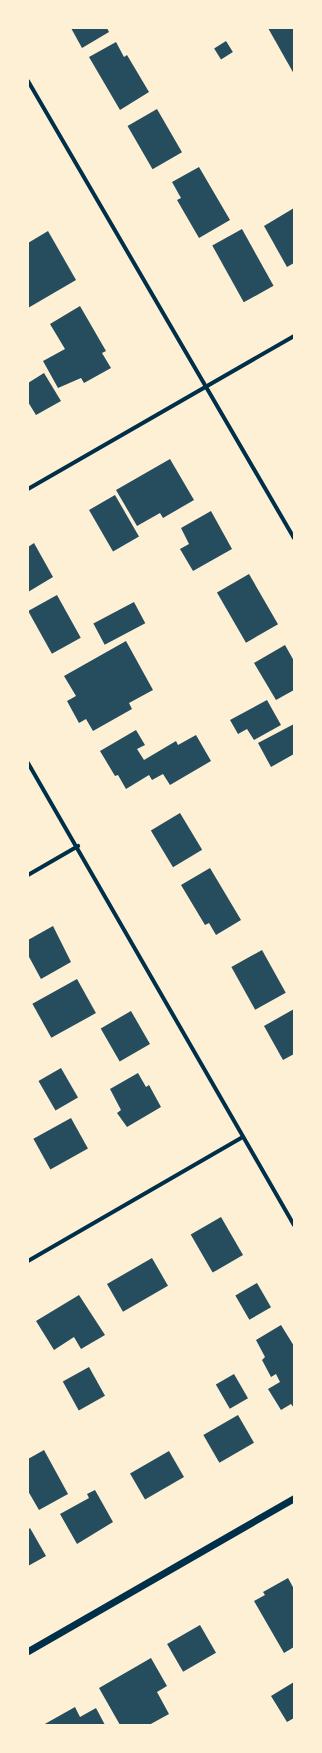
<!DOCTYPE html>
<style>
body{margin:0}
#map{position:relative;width:322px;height:1753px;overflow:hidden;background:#fdf0d5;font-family:Roboto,sans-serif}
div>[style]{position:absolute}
.building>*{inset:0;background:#264d5e;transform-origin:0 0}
.minor>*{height:4px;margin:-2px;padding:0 2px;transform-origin:2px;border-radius:2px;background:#003049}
.tertiary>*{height:7px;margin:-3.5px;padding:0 3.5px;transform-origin:3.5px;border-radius:3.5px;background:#003049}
span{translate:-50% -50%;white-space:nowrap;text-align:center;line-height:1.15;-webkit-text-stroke:3px #fdf0d5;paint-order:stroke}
.frame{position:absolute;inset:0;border:29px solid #fdf0d5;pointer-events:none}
</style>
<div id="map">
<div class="building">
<div style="clip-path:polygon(71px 28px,107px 28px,109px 32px,82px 48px)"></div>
<div style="clip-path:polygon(268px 28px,294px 28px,294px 74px)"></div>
<div style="left:226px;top:41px;width:13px;height:14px;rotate:58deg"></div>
<div style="clip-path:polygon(116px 42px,124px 57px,127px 55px,149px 92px,120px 110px,89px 57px)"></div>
<div style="left:157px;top:109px;width:50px;height:34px;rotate:60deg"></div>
<div style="clip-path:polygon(199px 167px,230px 220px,199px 238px,177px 200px,181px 198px,172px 182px)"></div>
<div style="clip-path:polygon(294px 208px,294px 263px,287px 267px,264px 226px)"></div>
<div style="left:242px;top:229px;width:65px;height:34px;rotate:61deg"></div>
<div style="clip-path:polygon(48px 231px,76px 280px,28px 308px,28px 243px)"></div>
<div style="clip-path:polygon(80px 306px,106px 351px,102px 353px,111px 368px,84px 383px,81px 378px,58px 388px,43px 361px,65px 349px,50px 324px)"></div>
<div style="clip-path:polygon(44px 373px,61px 401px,36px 415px,28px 402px,28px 383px)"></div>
<div style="clip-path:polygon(170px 459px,194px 500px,163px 518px,160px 513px,137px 526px,116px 490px)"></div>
<div style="left:115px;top:495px;width:48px;height:30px;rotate:60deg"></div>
<div style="clip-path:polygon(211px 511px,232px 549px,193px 571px,180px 549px,189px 544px,181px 528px)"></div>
<div style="clip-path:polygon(34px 543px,53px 577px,28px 592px,28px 547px)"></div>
<div style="left:249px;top:574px;width:58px;height:37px;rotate:60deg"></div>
<div style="left:57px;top:595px;width:49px;height:33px;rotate:61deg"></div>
<div style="left:134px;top:602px;width:24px;height:46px;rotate:62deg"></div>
<div style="clip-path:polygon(126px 641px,153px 690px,129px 703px,132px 709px,93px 731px,86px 719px,79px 723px,67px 701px,76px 696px,64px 676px)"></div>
<div style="clip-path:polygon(285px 645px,294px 661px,294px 690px,276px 700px,254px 663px)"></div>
<div style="clip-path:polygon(267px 700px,281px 725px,254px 740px,247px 729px,238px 734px,230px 720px)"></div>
<div style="clip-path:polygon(294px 724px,294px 754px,271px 767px,258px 743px)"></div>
<div style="clip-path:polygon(136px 730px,145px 745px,137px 749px,144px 760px,176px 741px,178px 745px,196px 735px,211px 761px,170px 785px,163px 774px,152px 780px,149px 775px,126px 789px,118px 775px,115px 776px,100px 751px)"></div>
<div style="left:180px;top:813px;width:43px;height:34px;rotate:59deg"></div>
<div style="clip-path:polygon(210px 868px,241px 920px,216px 935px,209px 923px,205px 925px,181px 885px)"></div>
<div style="clip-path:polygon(53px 926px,71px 962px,41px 979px,28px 955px,28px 940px)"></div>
<div style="left:262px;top:950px;width:49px;height:35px;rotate:61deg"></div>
<div style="left:77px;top:979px;width:39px;height:51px;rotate:61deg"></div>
<div style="clip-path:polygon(294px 1009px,294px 1054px,283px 1060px,264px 1026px)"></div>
<div style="left:131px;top:1011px;width:38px;height:35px;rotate:60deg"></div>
<div style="left:61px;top:1068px;width:34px;height:26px;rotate:60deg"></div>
<div style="clip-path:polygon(138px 1073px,146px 1087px,149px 1085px,161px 1107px,127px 1127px,117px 1113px,121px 1110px,110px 1089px)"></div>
<div style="left:71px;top:1118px;width:35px;height:43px;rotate:61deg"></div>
<div style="left:221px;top:1217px;width:44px;height:35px;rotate:60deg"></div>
<div style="left:152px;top:1258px;width:32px;height:52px;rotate:60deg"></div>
<div style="left:257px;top:1283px;width:28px;height:25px;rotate:60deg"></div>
<div style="clip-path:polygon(79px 1295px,105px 1335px,81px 1349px,74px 1337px,54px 1350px,36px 1321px)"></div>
<div style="clip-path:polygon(281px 1325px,294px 1346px,294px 1408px,291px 1404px,281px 1410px,268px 1389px,280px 1382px,276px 1374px,271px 1377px,262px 1360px,265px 1357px,256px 1340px)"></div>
<div style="left:89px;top:1367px;width:33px;height:30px;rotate:61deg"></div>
<div style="left:234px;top:1374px;width:28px;height:21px;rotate:60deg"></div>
<div style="left:238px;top:1415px;width:32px;height:40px;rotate:60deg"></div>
<div style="clip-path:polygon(44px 1450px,68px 1494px,39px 1510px,28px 1491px,28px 1459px)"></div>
<div style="left:169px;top:1451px;width:30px;height:45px;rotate:60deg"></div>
<div style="clip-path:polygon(95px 1490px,113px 1522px,77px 1544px,60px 1514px,89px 1498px,87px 1494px)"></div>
<div style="clip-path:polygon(30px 1528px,46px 1556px,28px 1566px,28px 1530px)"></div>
<div style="clip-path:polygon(288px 1578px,294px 1589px,294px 1647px,284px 1653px,254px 1601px,265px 1595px,263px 1592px)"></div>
<div style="left:200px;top:1625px;width:32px;height:38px;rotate:60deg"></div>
<div style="clip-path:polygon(151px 1658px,167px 1686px,157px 1692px,169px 1714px,149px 1725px,120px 1725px,99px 1688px)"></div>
<div style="clip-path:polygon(294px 1682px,294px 1718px,287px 1722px,271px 1696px)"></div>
<div style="clip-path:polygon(75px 1707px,80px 1717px,96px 1708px,105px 1725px,43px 1725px)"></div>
</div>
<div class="minor">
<div style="left:28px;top:81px;width:529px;rotate:59.8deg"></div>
<div style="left:28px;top:489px;width:307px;rotate:-29.9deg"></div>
<div style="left:28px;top:763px;width:533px;rotate:60.07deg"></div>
<div style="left:28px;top:875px;width:58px;rotate:-30.1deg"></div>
<div style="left:28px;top:1261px;width:248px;rotate:-30deg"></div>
</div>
<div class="tertiary">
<div style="left:28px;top:1651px;width:307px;rotate:-29.9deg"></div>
</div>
<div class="frame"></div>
</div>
